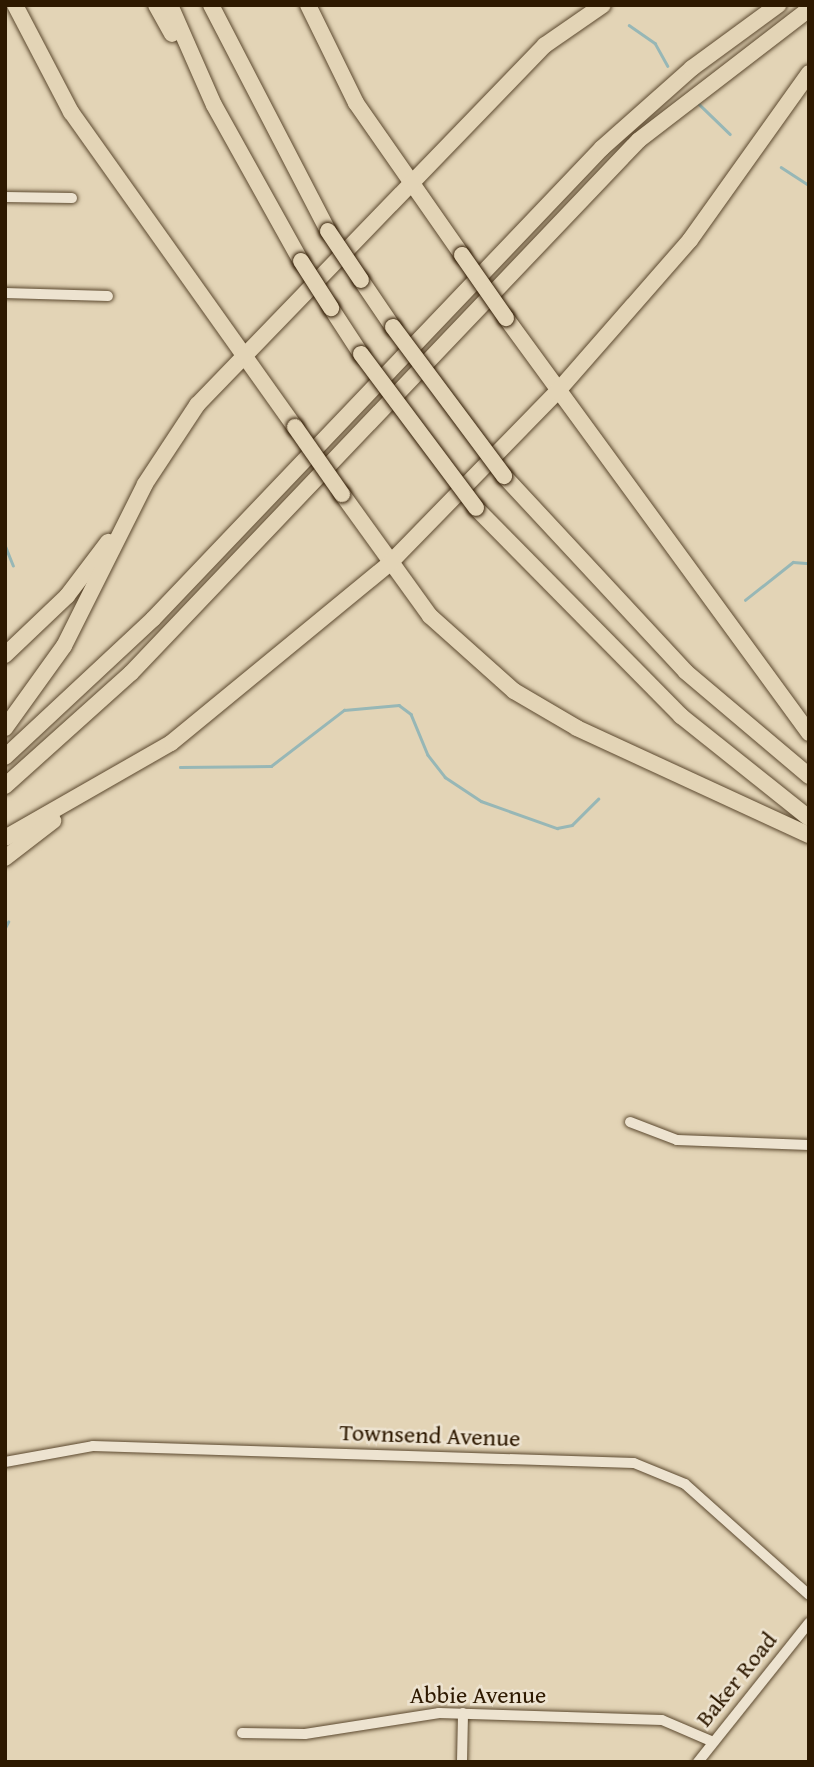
<!DOCTYPE html>
<style>
body{margin:0}
#map{position:relative;width:814px;height:1767px;overflow:hidden;background:#e3d4b6;font-family:"Gentium Book Plus",serif}
div>[style]{position:absolute}
.stream>*{height:2.5px;margin:-1.25px;padding:0 1.25px;transform-origin:1.25px;border-radius:1.25px;background:#97b7b6}
.roads{filter:drop-shadow(0 0 2px #5b482e) drop-shadow(0 0 2px #5b482e)}
.minor>*{height:10px;margin:-5px;padding:0 5px;transform-origin:5px;border-radius:5px;background:#ede3d0}
.highway>*{height:16px;margin:-8px;padding:0 8px;transform-origin:8px;border-radius:8px;background:#e3d4b6}
.bridges{filter:drop-shadow(0 0 2px #2e1900) drop-shadow(0 0 2px #2e1900)}
.highway-bridge>*{height:16px;margin:-8px;padding:0 8px;transform-origin:8px;border-radius:8px;background:#e3d4b6}
span{translate:-50% -50%;white-space:nowrap;text-align:center;line-height:1.15;-webkit-text-stroke:5px #ede3d0;paint-order:stroke}
.street-label{font-size:24px;color:#2e1900}
.frame{position:absolute;inset:0;border:7px solid #2e1900;pointer-events:none}
</style>
<div id="map">
<div class="stream">
<div style="left:629px;top:25px;width:32px;rotate:35deg"></div>
<div style="left:655px;top:43px;width:26px;rotate:61deg"></div>
<div style="left:699px;top:104px;width:43px;rotate:44.1deg"></div>
<div style="left:781px;top:167px;width:33px;rotate:33deg"></div>
<div style="left:5px;top:545px;width:22px;rotate:68deg"></div>
<div style="left:745px;top:600px;width:61px;rotate:-38.4deg"></div>
<div style="left:793px;top:562px;width:16px;rotate:4deg"></div>
<div style="left:180px;top:767px;width:91px;rotate:-0.6deg"></div>
<div style="left:271px;top:766px;width:92px;rotate:-37.5deg"></div>
<div style="left:344px;top:710px;width:55px;rotate:-5.2deg"></div>
<div style="left:399px;top:705px;width:15px;rotate:37deg"></div>
<div style="left:411px;top:714px;width:44px;rotate:67.5deg"></div>
<div style="left:428px;top:755px;width:28px;rotate:52deg"></div>
<div style="left:445px;top:777px;width:43px;rotate:33.7deg"></div>
<div style="left:481px;top:801px;width:81px;rotate:19.6deg"></div>
<div style="left:557px;top:828px;width:15px;rotate:-11deg"></div>
<div style="left:572px;top:825px;width:37px;rotate:-45deg"></div>
<div style="left:5px;top:928px;width:7px;rotate:-63deg"></div>
</div>
<div class="roads">
<div class="minor">
<div style="left:5px;top:197px;width:67px;rotate:0.9deg"></div>
<div style="left:5px;top:293px;width:103px;rotate:1.7deg"></div>
<div style="left:630px;top:1122px;width:50px;rotate:21deg"></div>
<div style="left:677px;top:1140px;width:132px;rotate:2.2deg"></div>
<div style="left:5px;top:1462px;width:89px;rotate:-10.3deg"></div>
<div style="left:93px;top:1446px;width:541px;rotate:1.8deg"></div>
<div style="left:634px;top:1463px;width:55px;rotate:22.4deg"></div>
<div style="left:685px;top:1484px;width:166px;rotate:41.8deg"></div>
<div style="left:242px;top:1733px;width:63px;rotate:0.9deg"></div>
<div style="left:305px;top:1734px;width:136px;rotate:-8.9deg"></div>
<div style="left:439px;top:1713px;width:223px;rotate:1.8deg"></div>
<div style="left:662px;top:1720px;width:53px;rotate:23.2deg"></div>
<div style="left:462px;top:1762px;width:49px;rotate:-88.8deg"></div>
<div style="left:698px;top:1762px;width:178px;rotate:-51.4deg"></div>
</div>
<div class="highway">
<div style="left:15px;top:5px;width:121px;rotate:62.4deg"></div>
<div style="left:71px;top:112px;width:387px;rotate:54.6deg"></div>
<div style="left:156px;top:5px;width:33px;rotate:61deg"></div>
<div style="left:170px;top:5px;width:109px;rotate:66.3deg"></div>
<div style="left:214px;top:105px;width:179px;rotate:60.9deg"></div>
<div style="left:211px;top:5px;width:254px;rotate:62.6deg"></div>
<div style="left:308px;top:5px;width:109px;rotate:63.9deg"></div>
<div style="left:356px;top:103px;width:185px;rotate:55.1deg"></div>
<div style="left:361px;top:280px;width:57px;rotate:55.8deg"></div>
<div style="left:331px;top:308px;width:55px;rotate:56.9deg"></div>
<div style="left:506px;top:318px;width:514px;rotate:53.87deg"></div>
<div style="left:504px;top:476px;width:267px;rotate:47.1deg"></div>
<div style="left:686px;top:672px;width:161px;rotate:40.2deg"></div>
<div style="left:342px;top:494px;width:150px;rotate:54.2deg"></div>
<div style="left:430px;top:616px;width:113px;rotate:41.8deg"></div>
<div style="left:514px;top:691px;width:73px;rotate:30.4deg"></div>
<div style="left:577px;top:728px;width:255px;rotate:24.8deg"></div>
<div style="left:476px;top:508px;width:292px;rotate:45.4deg"></div>
<div style="left:681px;top:716px;width:164px;rotate:38.6deg"></div>
<div style="left:5px;top:655px;width:86px;rotate:-43.6deg"></div>
<div style="left:67px;top:596px;width:68px;rotate:-52.8deg"></div>
<div style="left:5px;top:728px;width:101px;rotate:-54.3deg"></div>
<div style="left:64px;top:646px;width:181px;rotate:-63.4deg"></div>
<div style="left:145px;top:484px;width:95px;rotate:-56.6deg"></div>
<div style="left:197px;top:405px;width:501px;rotate:-45.97deg"></div>
<div style="left:545px;top:45px;width:70px;rotate:-34.6deg"></div>
<div style="left:5px;top:757px;width:202px;rotate:-43deg"></div>
<div style="left:153px;top:619px;width:651px;rotate:-46.37deg"></div>
<div style="left:602px;top:148px;width:120px;rotate:-41.6deg"></div>
<div style="left:692px;top:68px;width:107px;rotate:-36.2deg"></div>
<div style="left:5px;top:786px;width:169px;rotate:-41.9deg"></div>
<div style="left:131px;top:673px;width:736px;rotate:-46.38deg"></div>
<div style="left:639px;top:140px;width:215px;rotate:-37.6deg"></div>
<div style="left:5px;top:838px;width:191px;rotate:-29.8deg"></div>
<div style="left:171px;top:743px;width:283px;rotate:-39.4deg"></div>
<div style="left:390px;top:563px;width:239px;rotate:-45.7deg"></div>
<div style="left:557px;top:392px;width:202px;rotate:-48.8deg"></div>
<div style="left:690px;top:240px;width:205px;rotate:-54.5deg"></div>
<div style="left:5px;top:858px;width:61px;rotate:-37.6deg"></div>
</div>
</div>
<div class="bridges">
<div class="highway-bridge">
<div style="left:328px;top:231px;width:59px;rotate:56deg"></div>
<div style="left:462px;top:255px;width:77px;rotate:55.1deg"></div>
<div style="left:301px;top:261px;width:56px;rotate:57.4deg"></div>
<div style="left:393px;top:327px;width:186px;rotate:53.3deg"></div>
<div style="left:361px;top:354px;width:192px;rotate:53.2deg"></div>
<div style="left:295px;top:427px;width:82px;rotate:55deg"></div>
</div>
</div>
<div class="street-label">
<span style="left:430px;top:1435px;rotate:2deg">Townsend Avenue</span>
<span style="left:736px;top:1679px;rotate:-51deg">Baker Road</span>
<span style="left:478px;top:1695px">Abbie Avenue</span>
</div>
<div class="frame"></div>
</div>
